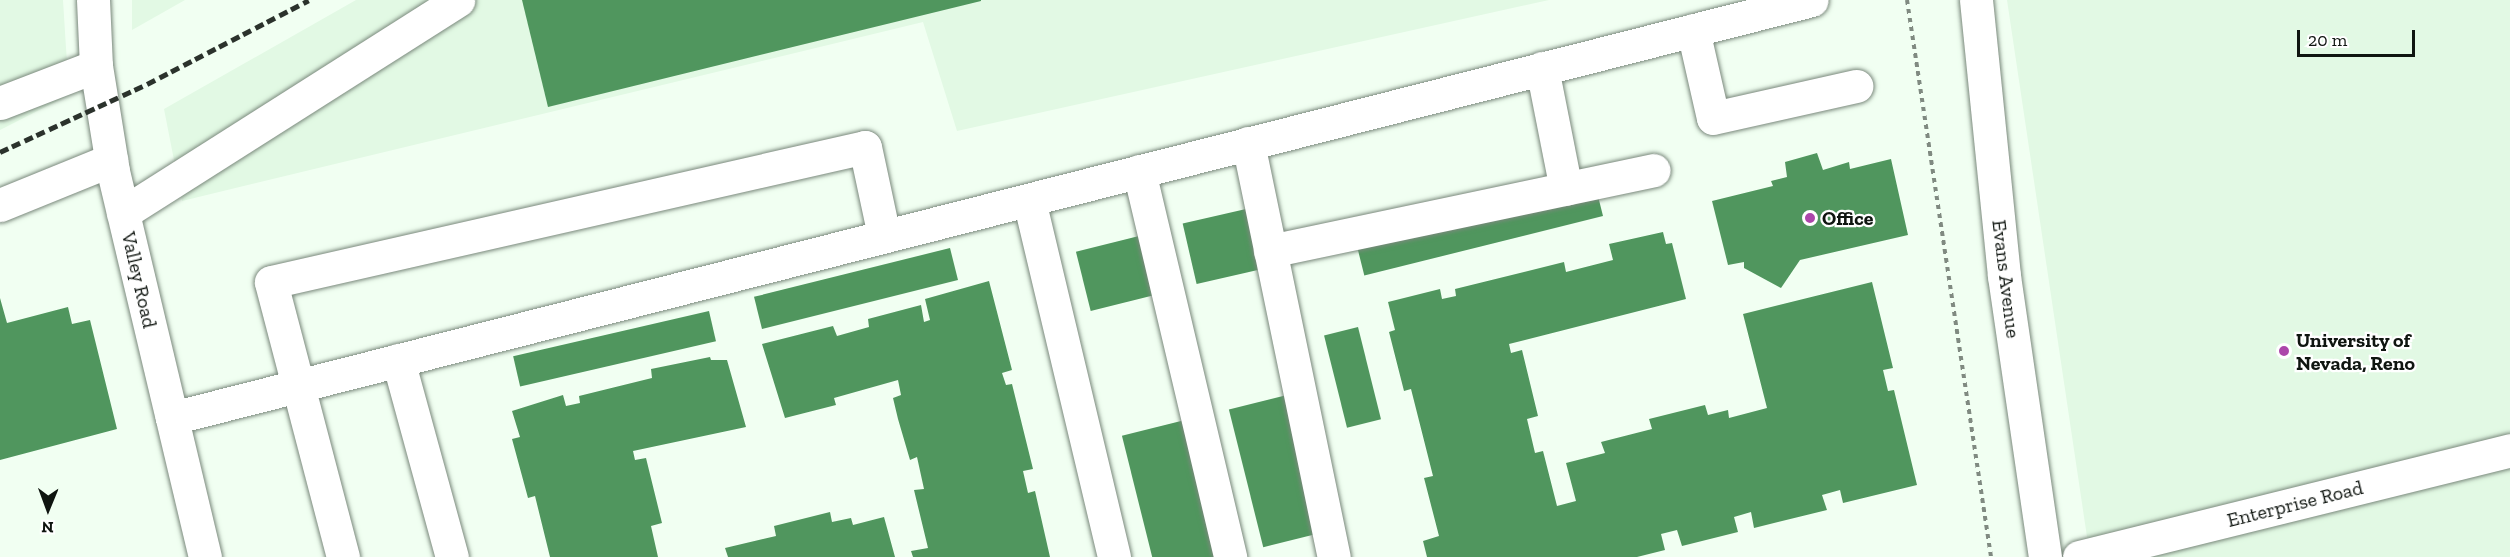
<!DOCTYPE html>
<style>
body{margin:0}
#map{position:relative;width:2510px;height:557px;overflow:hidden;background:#f1fff2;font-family:"Zilla Slab",serif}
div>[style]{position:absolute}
.built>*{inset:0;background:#e2f9e4}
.building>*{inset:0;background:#50965e;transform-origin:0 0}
.path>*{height:4px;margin-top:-2px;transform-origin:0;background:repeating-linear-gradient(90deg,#808a81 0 4.5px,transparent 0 9px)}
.roads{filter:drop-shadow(0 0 2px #7a897c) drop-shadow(0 0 2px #7a897c)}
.minor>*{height:33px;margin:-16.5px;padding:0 16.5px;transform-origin:16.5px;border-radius:16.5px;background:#fff}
.rail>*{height:4.5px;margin-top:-2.25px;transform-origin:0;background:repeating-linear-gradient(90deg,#2b322c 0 9px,transparent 0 13.5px)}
.dots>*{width:16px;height:16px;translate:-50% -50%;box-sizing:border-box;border:3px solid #fff;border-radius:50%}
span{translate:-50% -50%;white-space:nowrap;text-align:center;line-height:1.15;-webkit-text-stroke:4.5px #fff;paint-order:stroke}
.poi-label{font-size:20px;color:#0f1510;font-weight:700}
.left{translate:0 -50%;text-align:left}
.street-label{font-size:20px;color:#0f1510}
.north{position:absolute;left:18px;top:479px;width:60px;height:60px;-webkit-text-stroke:4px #fff;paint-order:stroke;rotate:181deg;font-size:16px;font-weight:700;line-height:24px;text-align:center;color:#0f1510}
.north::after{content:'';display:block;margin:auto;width:21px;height:27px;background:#0f1510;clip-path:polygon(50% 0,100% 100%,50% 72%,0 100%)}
.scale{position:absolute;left:2297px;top:30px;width:118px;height:27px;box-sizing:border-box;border:3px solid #0f1510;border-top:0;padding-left:8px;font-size:18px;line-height:21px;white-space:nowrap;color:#0f1510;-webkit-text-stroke:4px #fff;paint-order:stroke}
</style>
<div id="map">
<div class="built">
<div style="clip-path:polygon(0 0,63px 0,69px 95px,0 130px)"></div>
<div style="clip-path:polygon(132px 0,185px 0,132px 30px)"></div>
<div style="clip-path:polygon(356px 0,1549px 0,957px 131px,923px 22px,182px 201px,164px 109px)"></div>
<div style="clip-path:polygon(2007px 0,2510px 0,2510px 557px,2090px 557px)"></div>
</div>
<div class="building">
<div style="clip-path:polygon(522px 0,981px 0,981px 1px,548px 107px)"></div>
<div style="clip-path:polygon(1817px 153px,1823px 170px,1849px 162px,1850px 169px,1891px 159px,1908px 235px,1800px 260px,1781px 288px,1744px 268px,1744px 262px,1728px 265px,1712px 201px,1773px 186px,1771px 181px,1787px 177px,1785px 162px)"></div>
<div style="left:1595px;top:184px;width:33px;height:246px;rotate:76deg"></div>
<div style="left:1246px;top:209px;width:62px;height:65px;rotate:77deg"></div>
<div style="clip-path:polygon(1663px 232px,1666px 244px,1672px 243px,1686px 299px,1509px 344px,1511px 353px,1522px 350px,1538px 416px,1527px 419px,1535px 453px,1543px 451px,1557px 506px,1576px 501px,1566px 463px,1605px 453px,1601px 442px,1652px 429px,1649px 419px,1705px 405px,1708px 415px,1728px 410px,1729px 418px,1767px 408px,1743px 314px,1872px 282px,1893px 368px,1883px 370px,1888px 391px,1894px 390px,1917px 485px,1843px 503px,1840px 490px,1822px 495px,1827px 510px,1754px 528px,1751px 512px,1734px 517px,1738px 532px,1682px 546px,1677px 530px,1661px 534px,1665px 550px,1637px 557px,1427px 557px,1423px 541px,1439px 536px,1424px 478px,1433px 476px,1411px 389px,1404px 391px,1389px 332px,1395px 330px,1388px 302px,1440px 289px,1442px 299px,1456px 296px,1455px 289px,1564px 262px,1566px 272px,1613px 260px,1609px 244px)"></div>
<div style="left:1139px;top:236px;width:61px;height:65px;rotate:76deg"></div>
<div style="left:950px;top:248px;width:33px;height:202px;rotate:76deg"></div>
<div style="clip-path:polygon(989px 281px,1012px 370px,1002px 373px,1006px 385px,1012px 384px,1033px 469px,1023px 471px,1028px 493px,1035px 491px,1050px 557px,913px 557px,911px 551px,928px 548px,914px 490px,924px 489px,917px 457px,910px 460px,898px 419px,893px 398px,901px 395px,898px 380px,834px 398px,836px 405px,785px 418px,762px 344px,833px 326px,837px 336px,869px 327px,868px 319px,921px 305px,924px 322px,930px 320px,925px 299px)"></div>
<div style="clip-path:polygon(0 298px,7px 323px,68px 307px,72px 324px,90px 320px,117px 429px,0 460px)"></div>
<div style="left:709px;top:311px;width:31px;height:201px;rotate:77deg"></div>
<div style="left:1358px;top:327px;width:95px;height:35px;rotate:76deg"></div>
<div style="clip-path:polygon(710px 357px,711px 360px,727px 360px,746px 427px,633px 451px,635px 460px,646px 458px,662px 523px,651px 526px,658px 557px,550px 557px,535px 496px,528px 498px,512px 439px,520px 437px,512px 411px,563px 395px,566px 406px,580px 403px,579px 396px,652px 378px,651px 369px)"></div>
<div style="left:1291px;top:394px;width:142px;height:64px;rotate:76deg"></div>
<div style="left:1185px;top:420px;width:141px;height:65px;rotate:76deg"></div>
<div style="clip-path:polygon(830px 512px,832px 522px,851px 518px,853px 525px,884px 517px,895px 557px,728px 557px,725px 548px,776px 536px,774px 526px)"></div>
</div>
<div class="path">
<div style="left:1907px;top:0;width:563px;rotate:81.42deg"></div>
</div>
<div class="roads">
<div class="minor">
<div style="left:93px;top:0;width:66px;rotate:87.4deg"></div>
<div style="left:96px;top:66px;width:106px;rotate:80.8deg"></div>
<div style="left:113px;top:171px;width:397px;rotate:76.6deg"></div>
<div style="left:1976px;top:0;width:277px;rotate:84.2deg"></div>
<div style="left:2004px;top:276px;width:284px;rotate:81.7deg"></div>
<div style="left:1693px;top:30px;width:90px;rotate:77.2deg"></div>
<div style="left:1713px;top:118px;width:147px;rotate:-12.6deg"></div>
<div style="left:1542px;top:68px;width:123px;rotate:78.8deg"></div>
<div style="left:0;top:103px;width:103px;rotate:-21.1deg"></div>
<div style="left:1248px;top:143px;width:423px;rotate:78.3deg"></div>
<div style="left:1139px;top:171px;width:397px;rotate:76.7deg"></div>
<div style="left:1029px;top:200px;width:367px;rotate:76.6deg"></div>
<div style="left:0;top:205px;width:120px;rotate:-22.1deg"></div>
<div style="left:123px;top:213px;width:397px;rotate:-32.4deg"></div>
<div style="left:1270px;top:251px;width:392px;rotate:-11.9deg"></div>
<div style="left:398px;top:360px;width:204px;rotate:74.7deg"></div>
<div style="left:172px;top:418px;width:1692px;rotate:-14.3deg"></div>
<div style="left:343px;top:557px;width:284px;rotate:-104.7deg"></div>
<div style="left:271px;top:282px;width:609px;rotate:-12.8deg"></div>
<div style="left:865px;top:147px;width:91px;rotate:77.9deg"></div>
<div style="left:2079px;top:557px;width:444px;rotate:-13.9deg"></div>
</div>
</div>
<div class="rail">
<div style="left:0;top:152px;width:162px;rotate:-24.8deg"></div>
<div style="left:147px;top:84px;width:182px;rotate:-27.4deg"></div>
</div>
<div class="dots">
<div style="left:1810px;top:218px;background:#ac46aa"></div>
<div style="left:2284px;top:351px;background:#ac46aa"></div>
</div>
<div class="poi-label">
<span class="left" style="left:1822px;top:218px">Office</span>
<span class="left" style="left:2296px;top:352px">University of<br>Nevada, Reno</span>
</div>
<div class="street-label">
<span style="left:2006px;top:279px;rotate:83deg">Evans Avenue</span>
<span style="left:139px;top:280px;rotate:77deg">Valley Road</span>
<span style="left:2295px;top:504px;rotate:-14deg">Enterprise Road</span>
</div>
<div class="north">N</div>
<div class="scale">20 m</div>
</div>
